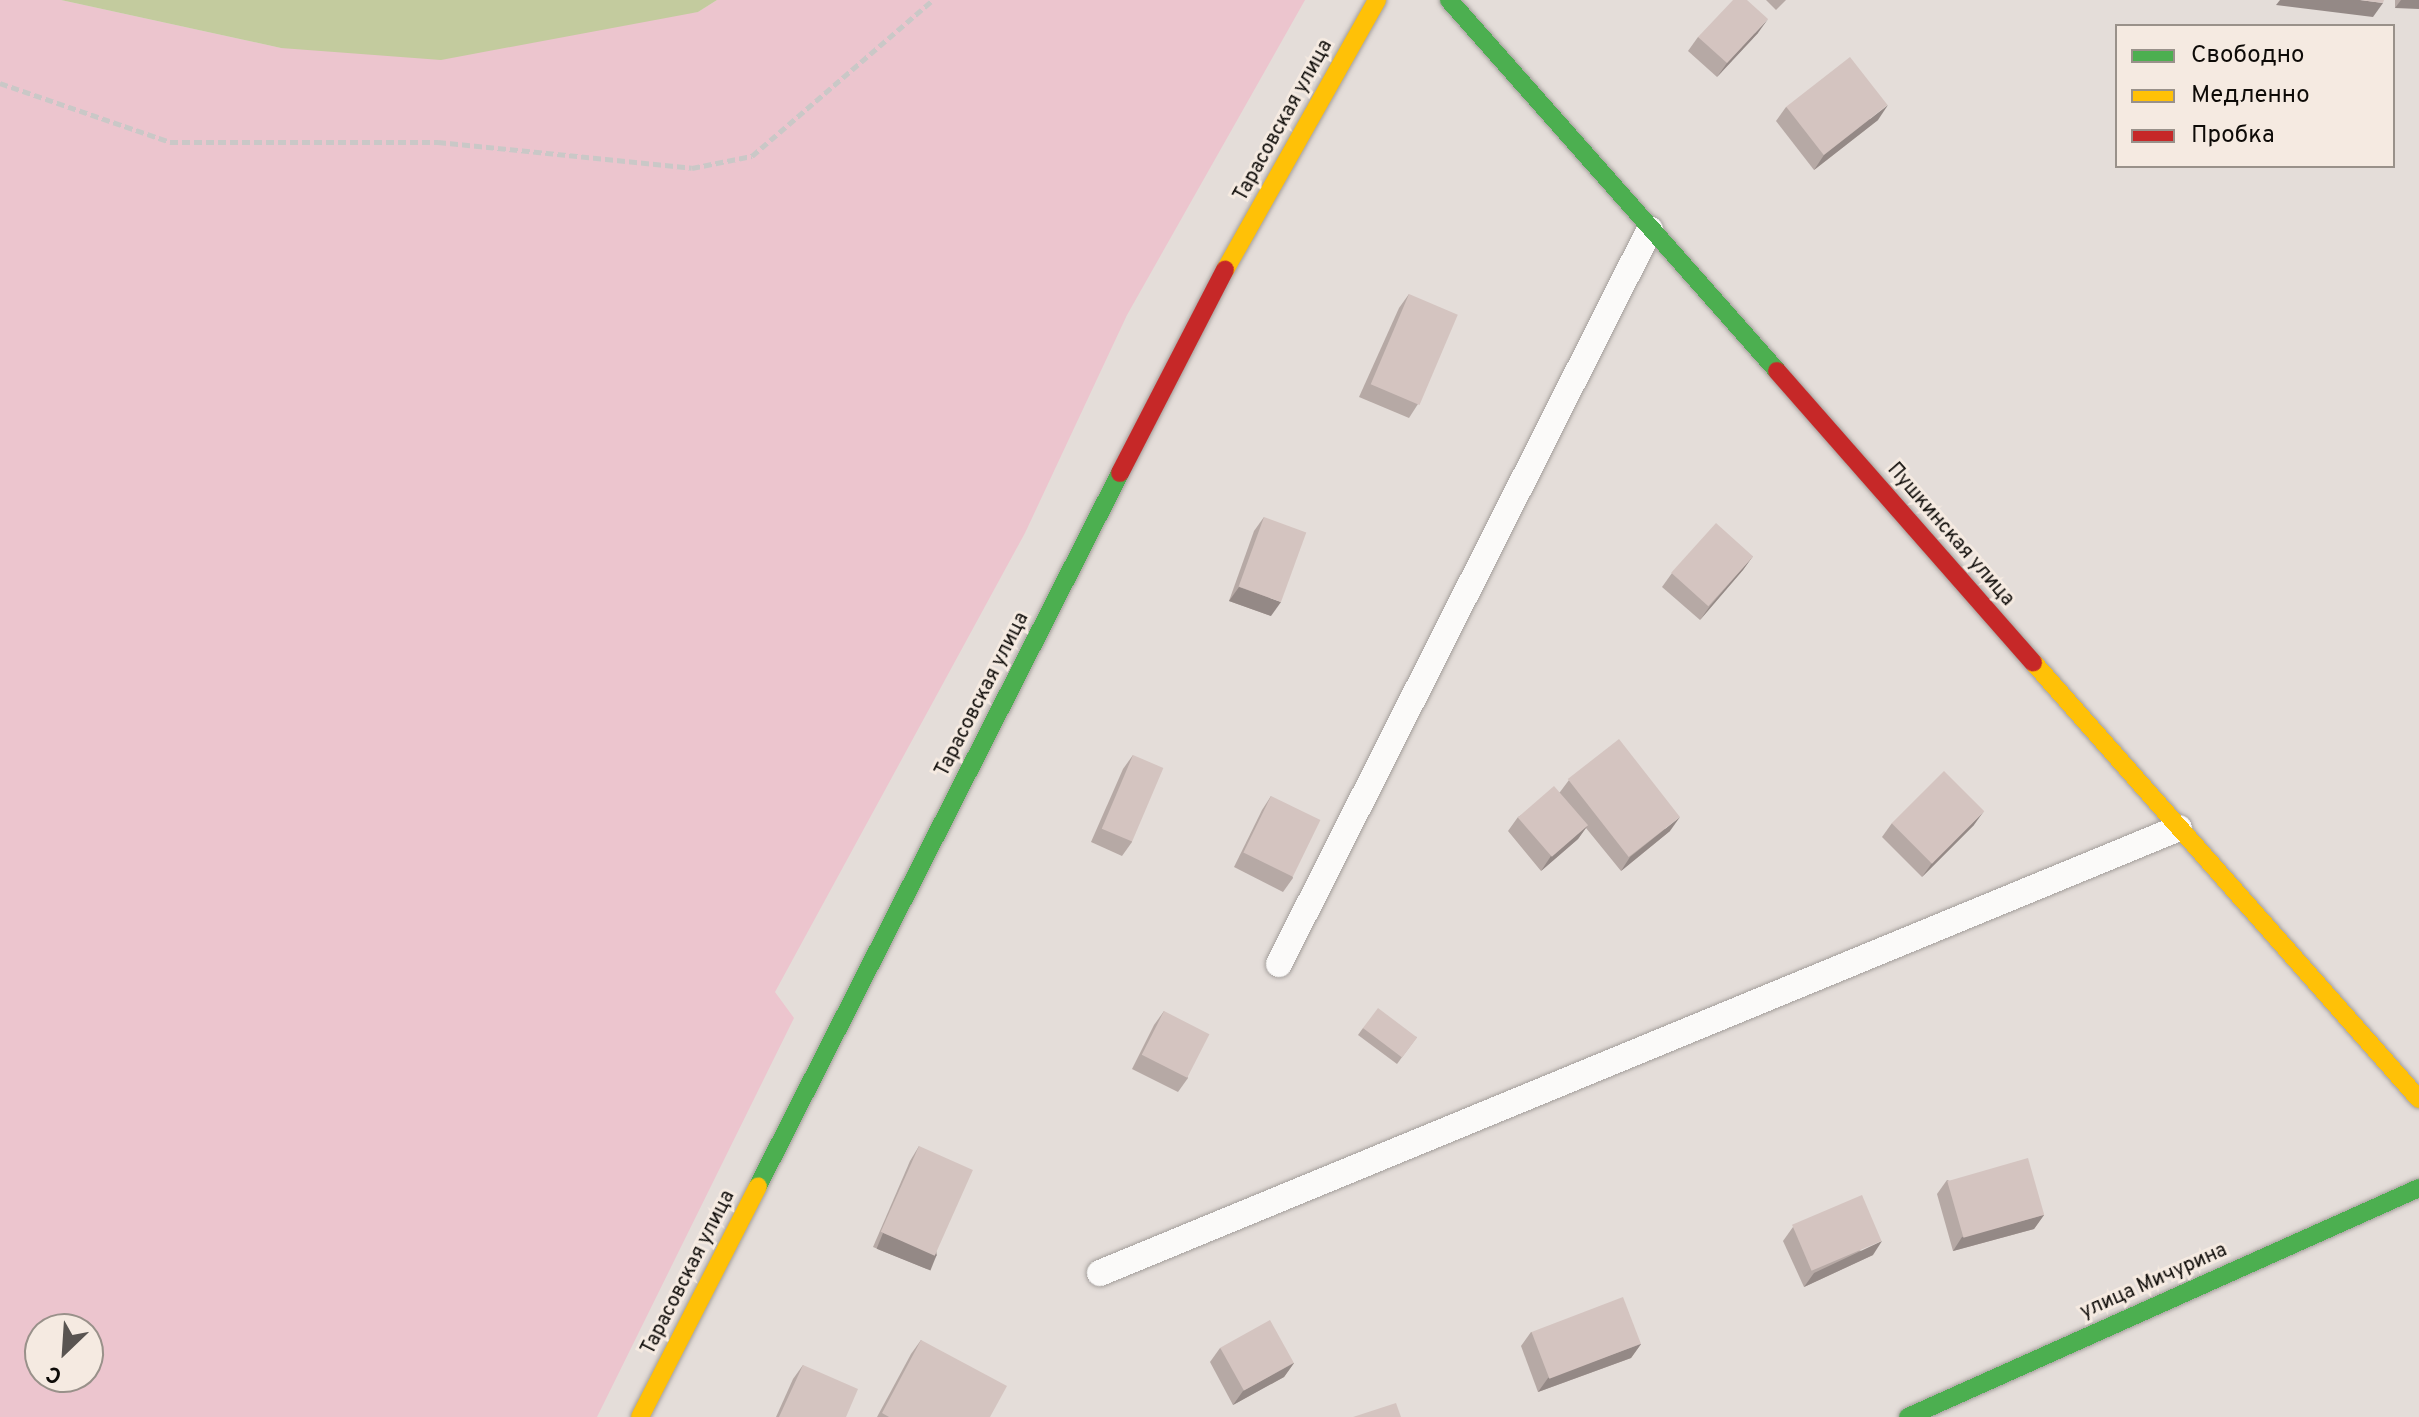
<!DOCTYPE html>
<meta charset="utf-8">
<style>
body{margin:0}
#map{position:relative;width:2419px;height:1417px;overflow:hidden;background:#e4ddd9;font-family:Overpass,sans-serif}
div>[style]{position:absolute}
.green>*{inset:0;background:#ecc5ce}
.water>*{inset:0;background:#c3cb9e}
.path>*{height:5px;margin-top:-2.5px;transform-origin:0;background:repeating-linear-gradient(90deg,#cac8c7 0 8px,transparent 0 12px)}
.roads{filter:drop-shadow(0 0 2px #a39e9b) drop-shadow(0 0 2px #a39e9b)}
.lane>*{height:26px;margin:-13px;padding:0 13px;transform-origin:13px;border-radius:13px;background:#fbfaf9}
.fast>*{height:18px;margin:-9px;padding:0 9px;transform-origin:9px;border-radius:9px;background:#4caf50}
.slow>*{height:18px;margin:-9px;padding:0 9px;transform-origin:9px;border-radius:9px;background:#ffc107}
.jam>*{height:18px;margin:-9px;padding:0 9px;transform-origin:9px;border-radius:9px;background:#c62828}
.wall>*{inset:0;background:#b6a9a5;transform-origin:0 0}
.shaded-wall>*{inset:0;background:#948986;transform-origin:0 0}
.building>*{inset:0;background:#d4c4c0;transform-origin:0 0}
span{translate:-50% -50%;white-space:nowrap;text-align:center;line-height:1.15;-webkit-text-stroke:6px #f5eae1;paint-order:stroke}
.street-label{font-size:20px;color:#0e0b08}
.legend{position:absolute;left:2115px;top:24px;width:280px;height:144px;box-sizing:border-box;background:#f5eae1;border:2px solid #99918a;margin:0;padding:10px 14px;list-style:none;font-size:24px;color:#0e0b08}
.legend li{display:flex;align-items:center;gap:16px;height:40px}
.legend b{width:40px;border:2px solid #99918a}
.north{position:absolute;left:24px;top:1313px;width:80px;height:80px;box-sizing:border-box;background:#f5eae1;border:2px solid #99918a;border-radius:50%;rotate:205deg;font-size:22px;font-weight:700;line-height:32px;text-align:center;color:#0e0b08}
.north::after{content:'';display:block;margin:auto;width:28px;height:36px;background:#595451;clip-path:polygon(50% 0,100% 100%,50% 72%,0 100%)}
</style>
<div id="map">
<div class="green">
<div style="clip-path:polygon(evenodd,0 0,61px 0,281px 48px,698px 12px,717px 0,1305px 0,1127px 315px,1025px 533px,775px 992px,794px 1018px,597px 1417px,0 1417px,0 0,40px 1329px,88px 1329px,88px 1377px,40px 1377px,40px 1329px)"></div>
</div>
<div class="water">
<div style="clip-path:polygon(61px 0,717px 0,698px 12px,441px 60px,281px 48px)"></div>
</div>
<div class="path">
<div style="left:0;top:83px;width:180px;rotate:19.1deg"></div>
<div style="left:170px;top:142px;width:268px"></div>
<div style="left:438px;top:142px;width:255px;rotate:5.8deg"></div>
<div style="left:692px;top:168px;width:61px;rotate:-11.3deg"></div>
<div style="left:752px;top:156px;width:239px;rotate:-40.8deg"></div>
</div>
<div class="roads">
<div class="lane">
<div style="left:1279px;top:964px;width:823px;rotate:-63.22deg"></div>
<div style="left:1100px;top:1273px;width:1167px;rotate:-22.41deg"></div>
</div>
<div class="fast">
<div style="left:1449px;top:0;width:495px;rotate:48.5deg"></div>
<div style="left:758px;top:1186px;width:800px;rotate:-63.08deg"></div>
<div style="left:1908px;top:1417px;width:560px;rotate:-24.14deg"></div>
</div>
<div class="slow">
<div style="left:1225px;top:270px;width:310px;rotate:-60.6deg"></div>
<div style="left:2033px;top:662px;width:583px;rotate:48.55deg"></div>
<div style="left:640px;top:1417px;width:259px;rotate:-62.9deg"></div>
</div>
<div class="jam">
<div style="left:1777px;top:371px;width:388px;rotate:48.7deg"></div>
<div style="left:1120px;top:473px;width:229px;rotate:-62.7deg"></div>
</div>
</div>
<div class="wall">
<div style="clip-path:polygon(1766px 0,1786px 0,1776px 10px)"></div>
<div style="left:2395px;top:0;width:24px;height:8px"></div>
<div style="clip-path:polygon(1758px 33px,1717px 77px,1688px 51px,1698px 37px)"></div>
<div style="clip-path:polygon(1786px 107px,1878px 120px,1814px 170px,1776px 121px)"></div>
<div style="clip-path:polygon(1409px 294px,1418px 404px,1409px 418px,1359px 397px,1399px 308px)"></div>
<div style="clip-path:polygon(1264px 517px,1271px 616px,1229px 601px,1254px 531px)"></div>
<div style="clip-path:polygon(1753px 556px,1743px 570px,1700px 620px,1662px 587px,1672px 573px)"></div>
<div style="clip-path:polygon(1133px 755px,1132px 842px,1122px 856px,1091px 842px,1123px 769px)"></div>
<div style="clip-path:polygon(1569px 780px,1670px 831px,1621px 871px,1586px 828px,1578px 839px,1541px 871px,1508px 831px,1518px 817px,1560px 792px)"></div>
<div style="clip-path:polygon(1271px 796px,1293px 878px,1283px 892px,1234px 867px,1262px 810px)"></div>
<div style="clip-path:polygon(1892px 823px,1974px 825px,1922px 877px,1882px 837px)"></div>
<div style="clip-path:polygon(1164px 1011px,1188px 1078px,1178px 1092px,1132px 1069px,1154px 1025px)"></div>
<div style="clip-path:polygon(1363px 1028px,1417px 1037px,1397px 1064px,1358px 1035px)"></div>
<div style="clip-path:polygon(919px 1146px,937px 1255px,927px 1269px,873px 1247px,910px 1161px)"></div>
<div style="clip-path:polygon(1947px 1180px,2044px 1215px,2034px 1229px,1953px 1251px,1937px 1194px)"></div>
<div style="clip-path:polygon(1793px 1227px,1873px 1255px,1804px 1287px,1783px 1241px)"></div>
<div style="clip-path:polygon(1531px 1332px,1641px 1344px,1631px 1358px,1538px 1392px,1521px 1346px)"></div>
<div style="clip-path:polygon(921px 1340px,990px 1417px,877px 1417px,911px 1354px)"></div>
<div style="clip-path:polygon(1220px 1348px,1294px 1363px,1284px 1377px,1233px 1405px,1210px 1362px)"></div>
<div style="clip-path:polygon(803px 1365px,846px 1417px,776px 1417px,793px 1379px)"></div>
</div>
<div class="shaded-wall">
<div style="clip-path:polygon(2280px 0,2360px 0,2383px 3px,2373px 17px,2276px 5px)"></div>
<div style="clip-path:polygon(2401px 0,2419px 0,2419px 9px,2395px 8px)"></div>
<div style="clip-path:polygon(1768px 19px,1758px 33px,1717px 77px,1727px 63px)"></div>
<div style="clip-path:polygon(1888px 105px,1878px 120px,1814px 170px,1824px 155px)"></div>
<div style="clip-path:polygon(1753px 556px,1743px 570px,1700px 620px,1710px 606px)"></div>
<div style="clip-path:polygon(1239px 587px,1281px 602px,1271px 616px,1229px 601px)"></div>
<div style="clip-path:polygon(1984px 811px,1974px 825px,1922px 877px,1932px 863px)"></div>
<div style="clip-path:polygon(1680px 817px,1670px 831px,1621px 871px,1630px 857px)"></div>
<div style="clip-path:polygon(1588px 825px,1578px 839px,1541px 871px,1551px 856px)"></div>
<div style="clip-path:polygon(2044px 1215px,2034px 1229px,1953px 1251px,1962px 1237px)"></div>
<div style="left:883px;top:1233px;width:58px;height:17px;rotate:22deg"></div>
<div style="clip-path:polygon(1882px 1241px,1873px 1255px,1804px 1287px,1814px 1273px)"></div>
<div style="clip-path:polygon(1641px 1344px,1631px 1358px,1538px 1392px,1548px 1378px)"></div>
<div style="clip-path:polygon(1294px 1363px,1284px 1377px,1233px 1405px,1243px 1391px)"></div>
</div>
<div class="building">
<div style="clip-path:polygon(1733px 0,1747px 0,1768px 19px,1727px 63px,1698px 37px)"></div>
<div style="clip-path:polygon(2360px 0,2384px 0,2383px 3px)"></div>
<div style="left:1850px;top:57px;width:61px;height:81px;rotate:52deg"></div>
<div style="left:1409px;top:294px;width:53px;height:98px;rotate:23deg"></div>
<div style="left:1264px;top:517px;width:45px;height:74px;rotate:20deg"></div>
<div style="left:1716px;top:523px;width:50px;height:67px;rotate:42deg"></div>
<div style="left:1619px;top:739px;width:99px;height:65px;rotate:52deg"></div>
<div style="left:1133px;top:755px;width:33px;height:80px;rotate:23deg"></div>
<div style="left:1944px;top:771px;width:57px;height:74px;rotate:45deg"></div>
<div style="left:1554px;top:786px;width:52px;height:48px;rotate:49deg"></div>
<div style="left:1271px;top:796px;width:55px;height:63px;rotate:26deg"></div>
<div style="left:1378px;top:1008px;width:49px;height:25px;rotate:37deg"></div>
<div style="left:1164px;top:1011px;width:51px;height:49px;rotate:27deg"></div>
<div style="left:919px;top:1146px;width:59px;height:94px;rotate:24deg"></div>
<div style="left:2028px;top:1158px;width:59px;height:84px;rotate:74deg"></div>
<div style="left:1862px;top:1195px;width:50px;height:76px;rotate:67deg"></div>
<div style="left:1623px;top:1297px;width:50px;height:98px;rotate:69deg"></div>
<div style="left:1270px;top:1320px;width:49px;height:57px;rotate:61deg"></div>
<div style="clip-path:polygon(921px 1340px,1007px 1386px,990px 1417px,889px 1417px,882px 1413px)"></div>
<div style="clip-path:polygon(803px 1365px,858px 1389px,846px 1417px,779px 1417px)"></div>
<div style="clip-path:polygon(1396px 1403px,1401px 1417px,1353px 1417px)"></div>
</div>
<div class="street-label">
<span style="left:1284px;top:121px;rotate:-61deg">Тарасовская улица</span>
<span style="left:1950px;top:535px;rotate:49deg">Пушкинская улица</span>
<span style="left:983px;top:695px;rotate:-63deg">Тарасовская улица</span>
<span style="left:689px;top:1273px;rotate:-63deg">Тарасовская улица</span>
<span style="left:2154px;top:1282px;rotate:-24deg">улица Мичурина</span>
</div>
<ul class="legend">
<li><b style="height:10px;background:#4caf50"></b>Свободно</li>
<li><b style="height:10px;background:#ffc107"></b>Медленно</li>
<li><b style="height:10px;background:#c62828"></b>Пробка</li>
</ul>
<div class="north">С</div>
</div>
